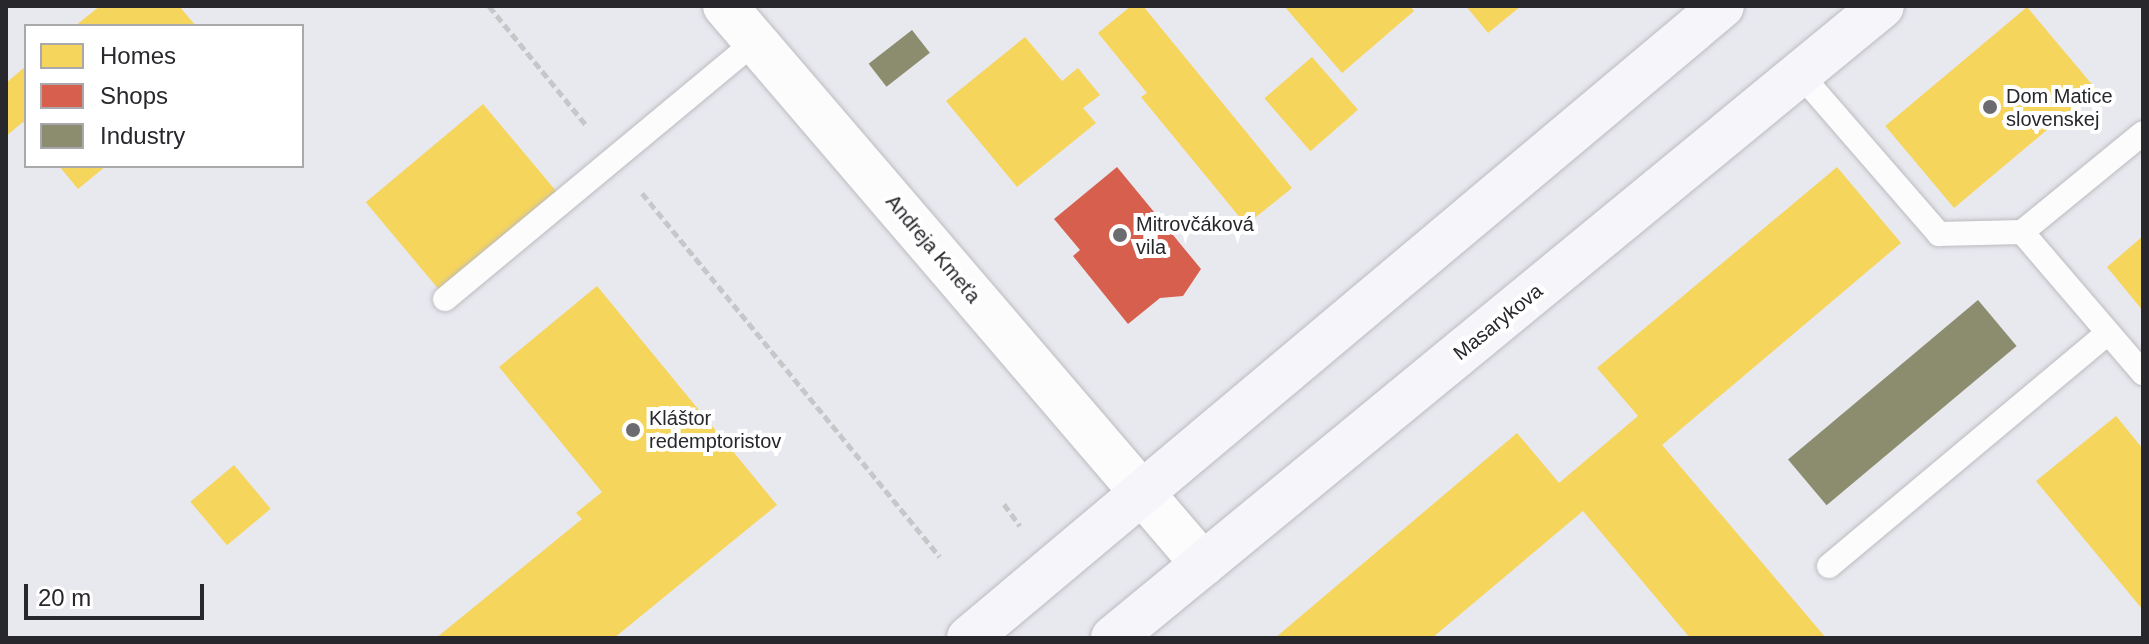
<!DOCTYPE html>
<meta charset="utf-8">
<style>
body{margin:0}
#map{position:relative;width:2149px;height:644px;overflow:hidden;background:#e8e8ef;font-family:Arial,sans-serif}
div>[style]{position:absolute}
.homes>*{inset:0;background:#f6d55c;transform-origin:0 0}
.shops>*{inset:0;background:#d6604d}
.industry>*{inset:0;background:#8c8c6e;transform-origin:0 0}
.path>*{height:5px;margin-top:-2.5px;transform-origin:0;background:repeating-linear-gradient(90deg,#c7c7ca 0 8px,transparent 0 12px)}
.roads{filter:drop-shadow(0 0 2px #bbbbc0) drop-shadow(0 0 2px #bbbbc0)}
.lane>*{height:24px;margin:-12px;padding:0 12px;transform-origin:12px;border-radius:12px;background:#fcfcfd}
.street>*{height:44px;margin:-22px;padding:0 22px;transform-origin:22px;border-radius:22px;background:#fcfcfd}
.secondary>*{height:44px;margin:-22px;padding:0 22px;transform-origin:22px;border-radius:22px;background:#f6f6fa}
.dots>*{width:22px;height:22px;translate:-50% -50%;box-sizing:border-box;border:4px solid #fff;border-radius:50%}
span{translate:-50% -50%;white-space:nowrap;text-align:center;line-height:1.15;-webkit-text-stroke:8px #fff;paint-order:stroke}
.poi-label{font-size:20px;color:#27272c}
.left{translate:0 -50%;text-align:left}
.street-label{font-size:20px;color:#27272c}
.frame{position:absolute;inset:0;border:8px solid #27272c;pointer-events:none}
.legend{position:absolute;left:24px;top:24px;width:280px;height:144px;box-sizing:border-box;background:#fff;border:2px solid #a9a9ab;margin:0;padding:10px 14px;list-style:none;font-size:24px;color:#27272c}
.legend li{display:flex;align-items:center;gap:16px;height:40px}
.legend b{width:40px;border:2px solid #a9a9ab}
.scale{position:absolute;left:24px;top:584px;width:180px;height:36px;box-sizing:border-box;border:4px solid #27272c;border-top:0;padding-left:10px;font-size:24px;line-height:28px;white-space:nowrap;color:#27272c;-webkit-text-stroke:6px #fff;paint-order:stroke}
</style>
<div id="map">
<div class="homes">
<div style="clip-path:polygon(100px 6px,179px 6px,196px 26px,75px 26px)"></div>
<div style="clip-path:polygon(1131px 6px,1143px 6px,1292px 188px,1246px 225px,1141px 97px,1147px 93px,1098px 33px)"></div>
<div style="clip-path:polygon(1284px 6px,1410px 6px,1414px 11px,1342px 73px)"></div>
<div style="clip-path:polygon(1466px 6px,1521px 6px,1488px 33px)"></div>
<div style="left:2027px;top:7px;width:107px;height:185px;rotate:50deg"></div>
<div style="clip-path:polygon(1025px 37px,1062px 81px,1078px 68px,1100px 95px,1083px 108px,1096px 123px,1017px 187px,946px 101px)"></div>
<div style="left:1312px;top:57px;width:70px;height:63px;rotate:49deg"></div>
<div style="clip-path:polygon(26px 66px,26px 126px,23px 122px,6px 136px,6px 83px)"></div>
<div style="left:483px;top:104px;width:114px;height:153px;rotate:50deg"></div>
<div style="clip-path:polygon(59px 166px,106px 166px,78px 189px)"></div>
<div style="clip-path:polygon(1837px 167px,1901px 243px,1662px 445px,1826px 638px,1690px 638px,1583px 511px,1432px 638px,1275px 638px,1517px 433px,1559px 483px,1638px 416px,1597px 368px)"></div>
<div style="clip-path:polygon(2143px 236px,2143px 311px,2107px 267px)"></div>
<div style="clip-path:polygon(597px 286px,777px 505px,614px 638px,436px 638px,582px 519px,576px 513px,602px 492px,499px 367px)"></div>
<div style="clip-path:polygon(2116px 416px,2143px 449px,2143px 610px,2036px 481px)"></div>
<div style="left:234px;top:465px;width:57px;height:57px;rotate:50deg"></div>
</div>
<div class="shops">
<div style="clip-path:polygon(1117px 167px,1201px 269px,1183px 296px,1160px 298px,1128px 324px,1073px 256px,1080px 250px,1054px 219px)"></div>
</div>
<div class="industry">
<div style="left:912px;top:30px;width:29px;height:55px;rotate:52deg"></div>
<div style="left:1978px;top:300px;width:60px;height:248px;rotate:50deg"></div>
</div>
<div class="path">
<div style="left:489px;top:6px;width:155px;rotate:50.8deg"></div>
<div style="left:642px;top:193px;width:470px;rotate:50.7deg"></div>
<div style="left:1004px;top:504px;width:27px;rotate:54deg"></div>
</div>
<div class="roads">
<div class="lane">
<div style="left:1800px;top:74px;width:212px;rotate:49deg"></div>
<div style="left:1939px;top:234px;width:83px;rotate:-1.4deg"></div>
<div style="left:2022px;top:232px;width:186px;rotate:49.4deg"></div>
<div style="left:2022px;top:232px;width:156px;rotate:-39.3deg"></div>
<div style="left:445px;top:299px;width:403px;rotate:-39.7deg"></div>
<div style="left:1829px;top:566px;width:363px;rotate:-39.9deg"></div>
</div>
<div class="street">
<div style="left:725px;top:6px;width:735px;rotate:49.42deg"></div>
</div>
<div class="secondary">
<div style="left:969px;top:638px;width:983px;rotate:-40.01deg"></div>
<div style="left:1113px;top:638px;width:995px;rotate:-39.41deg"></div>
</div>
</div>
<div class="dots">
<div style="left:1990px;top:107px;background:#6b6b70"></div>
<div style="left:1120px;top:235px;background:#6b6b70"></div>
<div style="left:633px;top:430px;background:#6b6b70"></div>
</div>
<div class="poi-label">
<span class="left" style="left:2006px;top:108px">Dom Matice<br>slovenskej</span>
<span class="left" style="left:1136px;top:236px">Mitrovčáková<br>vila</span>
<span class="left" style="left:649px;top:430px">Kláštor<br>redemptoristov</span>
</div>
<div class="street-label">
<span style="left:933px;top:249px;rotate:50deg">Andreja Kmeťa</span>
<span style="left:1498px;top:322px;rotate:-39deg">Masarykova</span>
</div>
<div class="frame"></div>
<ul class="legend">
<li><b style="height:22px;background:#f6d55c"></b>Homes</li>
<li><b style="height:22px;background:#d6604d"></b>Shops</li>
<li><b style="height:22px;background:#8c8c6e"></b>Industry</li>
</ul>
<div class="scale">20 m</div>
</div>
